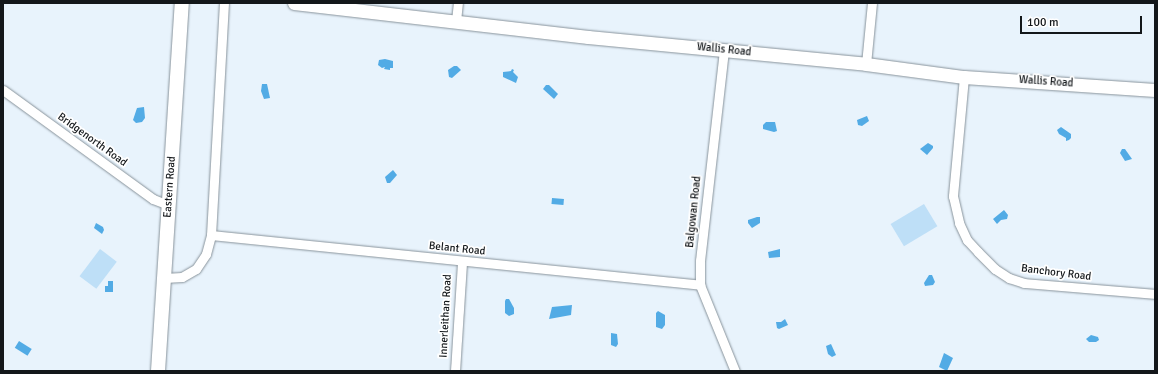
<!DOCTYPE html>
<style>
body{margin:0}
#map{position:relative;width:1158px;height:374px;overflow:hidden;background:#e8f3fc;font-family:Signika,sans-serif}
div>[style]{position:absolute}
.green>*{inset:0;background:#bedff7;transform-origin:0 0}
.water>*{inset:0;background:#52abe5;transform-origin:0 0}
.roads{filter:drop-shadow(0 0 1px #88939b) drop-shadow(0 0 1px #88939b)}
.street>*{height:9px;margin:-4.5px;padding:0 4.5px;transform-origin:4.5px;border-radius:4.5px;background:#fff}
.secondary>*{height:13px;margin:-6.5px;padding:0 6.5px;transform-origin:6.5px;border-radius:6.5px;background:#fff}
.primary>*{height:14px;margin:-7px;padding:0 7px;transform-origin:7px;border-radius:7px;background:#fff}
span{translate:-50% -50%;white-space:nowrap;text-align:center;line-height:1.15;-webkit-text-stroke:3.5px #fff;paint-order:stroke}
.street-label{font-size:11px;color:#13171a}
.frame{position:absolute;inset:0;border:4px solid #13171a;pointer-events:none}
.scale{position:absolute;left:1020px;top:16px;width:122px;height:18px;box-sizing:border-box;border:2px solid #13171a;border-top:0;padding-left:5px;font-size:12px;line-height:14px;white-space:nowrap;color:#13171a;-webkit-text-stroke:3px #fff;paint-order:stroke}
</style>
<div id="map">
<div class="green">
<div style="left:924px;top:204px;width:26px;height:39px;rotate:59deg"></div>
<div style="left:100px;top:249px;width:21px;height:34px;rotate:37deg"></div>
</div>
<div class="water">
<div style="clip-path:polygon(385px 59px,393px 61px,393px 68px,390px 68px,390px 70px,384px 69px,385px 67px,382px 68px,378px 65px,379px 60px)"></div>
<div style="clip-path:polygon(454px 66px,457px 66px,461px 70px,452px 78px,449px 77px,448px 70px)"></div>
<div style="clip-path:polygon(512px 69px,514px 70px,513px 72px,518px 77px,516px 83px,503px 77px,503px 72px,511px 71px)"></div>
<div style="clip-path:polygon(262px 84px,267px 84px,270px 98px,264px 99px,261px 91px)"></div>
<div style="clip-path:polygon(546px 85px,549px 85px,558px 94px,554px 99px,543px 89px)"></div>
<div style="clip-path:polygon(144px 107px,145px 118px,142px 122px,136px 123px,133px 120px,137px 108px)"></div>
<div style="clip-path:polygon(867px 116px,869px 121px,862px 126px,858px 125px,857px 120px)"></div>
<div style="clip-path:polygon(766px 122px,775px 122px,777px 131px,774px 132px,763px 129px,763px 125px)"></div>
<div style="clip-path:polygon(1061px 127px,1071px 134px,1071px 138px,1069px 140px,1066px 141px,1066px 138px,1059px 134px,1057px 130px)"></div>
<div style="clip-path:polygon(928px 143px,933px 146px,933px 148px,927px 155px,920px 149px)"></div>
<div style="clip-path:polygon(1122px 149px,1125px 149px,1132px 159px,1125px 161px,1120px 153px)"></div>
<div style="clip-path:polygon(393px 170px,397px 175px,390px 183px,387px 183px,385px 177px)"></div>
<div style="left:552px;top:198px;width:12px;height:6px;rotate:5deg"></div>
<div style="clip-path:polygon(1004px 210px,1008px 215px,1007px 219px,1001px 220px,997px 224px,993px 219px)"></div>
<div style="clip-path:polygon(757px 217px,760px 217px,760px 223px,752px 228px,748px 223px,748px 220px)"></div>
<div style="clip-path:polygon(96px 223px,103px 227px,104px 230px,102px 234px,94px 228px)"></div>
<div style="clip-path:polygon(780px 249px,780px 257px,769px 258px,768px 252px)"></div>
<div style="clip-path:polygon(929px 275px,932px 275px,935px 282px,933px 285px,925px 286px,924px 283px)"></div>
<div style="clip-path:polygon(108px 281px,113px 281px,113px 292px,105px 292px,105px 286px,108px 286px)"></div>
<div style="clip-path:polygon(506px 299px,509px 299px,514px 308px,514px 314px,509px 316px,505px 313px,505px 301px)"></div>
<div style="clip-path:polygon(572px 305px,571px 315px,549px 319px,552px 307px)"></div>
<div style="clip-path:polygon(658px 311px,665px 315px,665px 325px,662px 329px,656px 327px,656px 313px)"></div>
<div style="clip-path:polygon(785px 319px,788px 325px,779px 329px,777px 328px,776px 322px,781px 322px)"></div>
<div style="clip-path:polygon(611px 333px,617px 334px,618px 344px,616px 347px,611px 345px)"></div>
<div style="clip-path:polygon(1091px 335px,1098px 337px,1099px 340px,1096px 342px,1089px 342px,1086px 339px)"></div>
<div style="left:19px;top:341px;width:15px;height:8px;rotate:32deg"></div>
<div style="clip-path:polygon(831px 344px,836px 355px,832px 357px,828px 354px,826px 346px)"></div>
<div style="clip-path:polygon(944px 353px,953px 358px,947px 371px,939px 367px)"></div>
</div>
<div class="roads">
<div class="street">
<div style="left:456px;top:21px;width:18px;rotate:-84deg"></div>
<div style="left:724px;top:50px;width:212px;rotate:96.5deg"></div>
<div style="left:700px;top:261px;width:24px;rotate:90deg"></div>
<div style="left:700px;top:285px;width:93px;rotate:67.9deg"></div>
<div style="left:866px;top:64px;width:61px;rotate:-84.4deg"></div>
<div style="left:964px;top:77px;width:120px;rotate:95.3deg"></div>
<div style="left:953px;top:196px;width:28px;rotate:77deg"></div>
<div style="left:959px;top:223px;width:19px;rotate:65deg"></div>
<div style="left:967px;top:240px;width:16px;rotate:47deg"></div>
<div style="left:978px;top:252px;width:24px;rotate:45deg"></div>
<div style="left:995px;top:269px;width:17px;rotate:33deg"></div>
<div style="left:1009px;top:278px;width:16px;rotate:18deg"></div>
<div style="left:1024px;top:283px;width:131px;rotate:4.8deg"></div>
<div style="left:3px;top:90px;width:185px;rotate:36deg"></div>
<div style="left:153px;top:199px;width:17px;rotate:21deg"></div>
<div style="left:211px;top:235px;width:492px;rotate:5.8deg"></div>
<div style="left:164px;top:278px;width:18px;rotate:-3deg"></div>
<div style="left:182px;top:277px;width:16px;rotate:-30deg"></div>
<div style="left:196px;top:269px;width:18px;rotate:-56deg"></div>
<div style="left:206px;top:254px;width:20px;rotate:-75deg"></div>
<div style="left:211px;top:235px;width:232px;rotate:-86.8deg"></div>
<div style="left:455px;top:371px;width:109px;rotate:-86.3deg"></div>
</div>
<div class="secondary">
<div style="left:294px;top:3px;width:296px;rotate:6.6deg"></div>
<div style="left:588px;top:37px;width:279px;rotate:5.5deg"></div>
<div style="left:866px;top:64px;width:99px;rotate:7.6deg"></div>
<div style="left:964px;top:77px;width:191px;rotate:3.9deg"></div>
</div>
<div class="primary">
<div style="left:158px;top:371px;width:369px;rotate:-86.3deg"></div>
</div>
</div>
<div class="street-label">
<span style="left:724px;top:50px;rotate:6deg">Wallis Road</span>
<span style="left:1046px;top:82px;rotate:4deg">Wallis Road</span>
<span style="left:92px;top:140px;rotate:36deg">Bridgenorth Road</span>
<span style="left:170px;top:187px;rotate:-86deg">Eastern Road</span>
<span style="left:694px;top:212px;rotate:-84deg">Balgowan Road</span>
<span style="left:457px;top:249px;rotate:6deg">Belant Road</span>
<span style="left:1056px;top:273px;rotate:7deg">Banchory Road</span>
<span style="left:446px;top:316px;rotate:-87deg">Innerleithan Road</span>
</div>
<div class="frame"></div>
<div class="scale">100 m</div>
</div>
